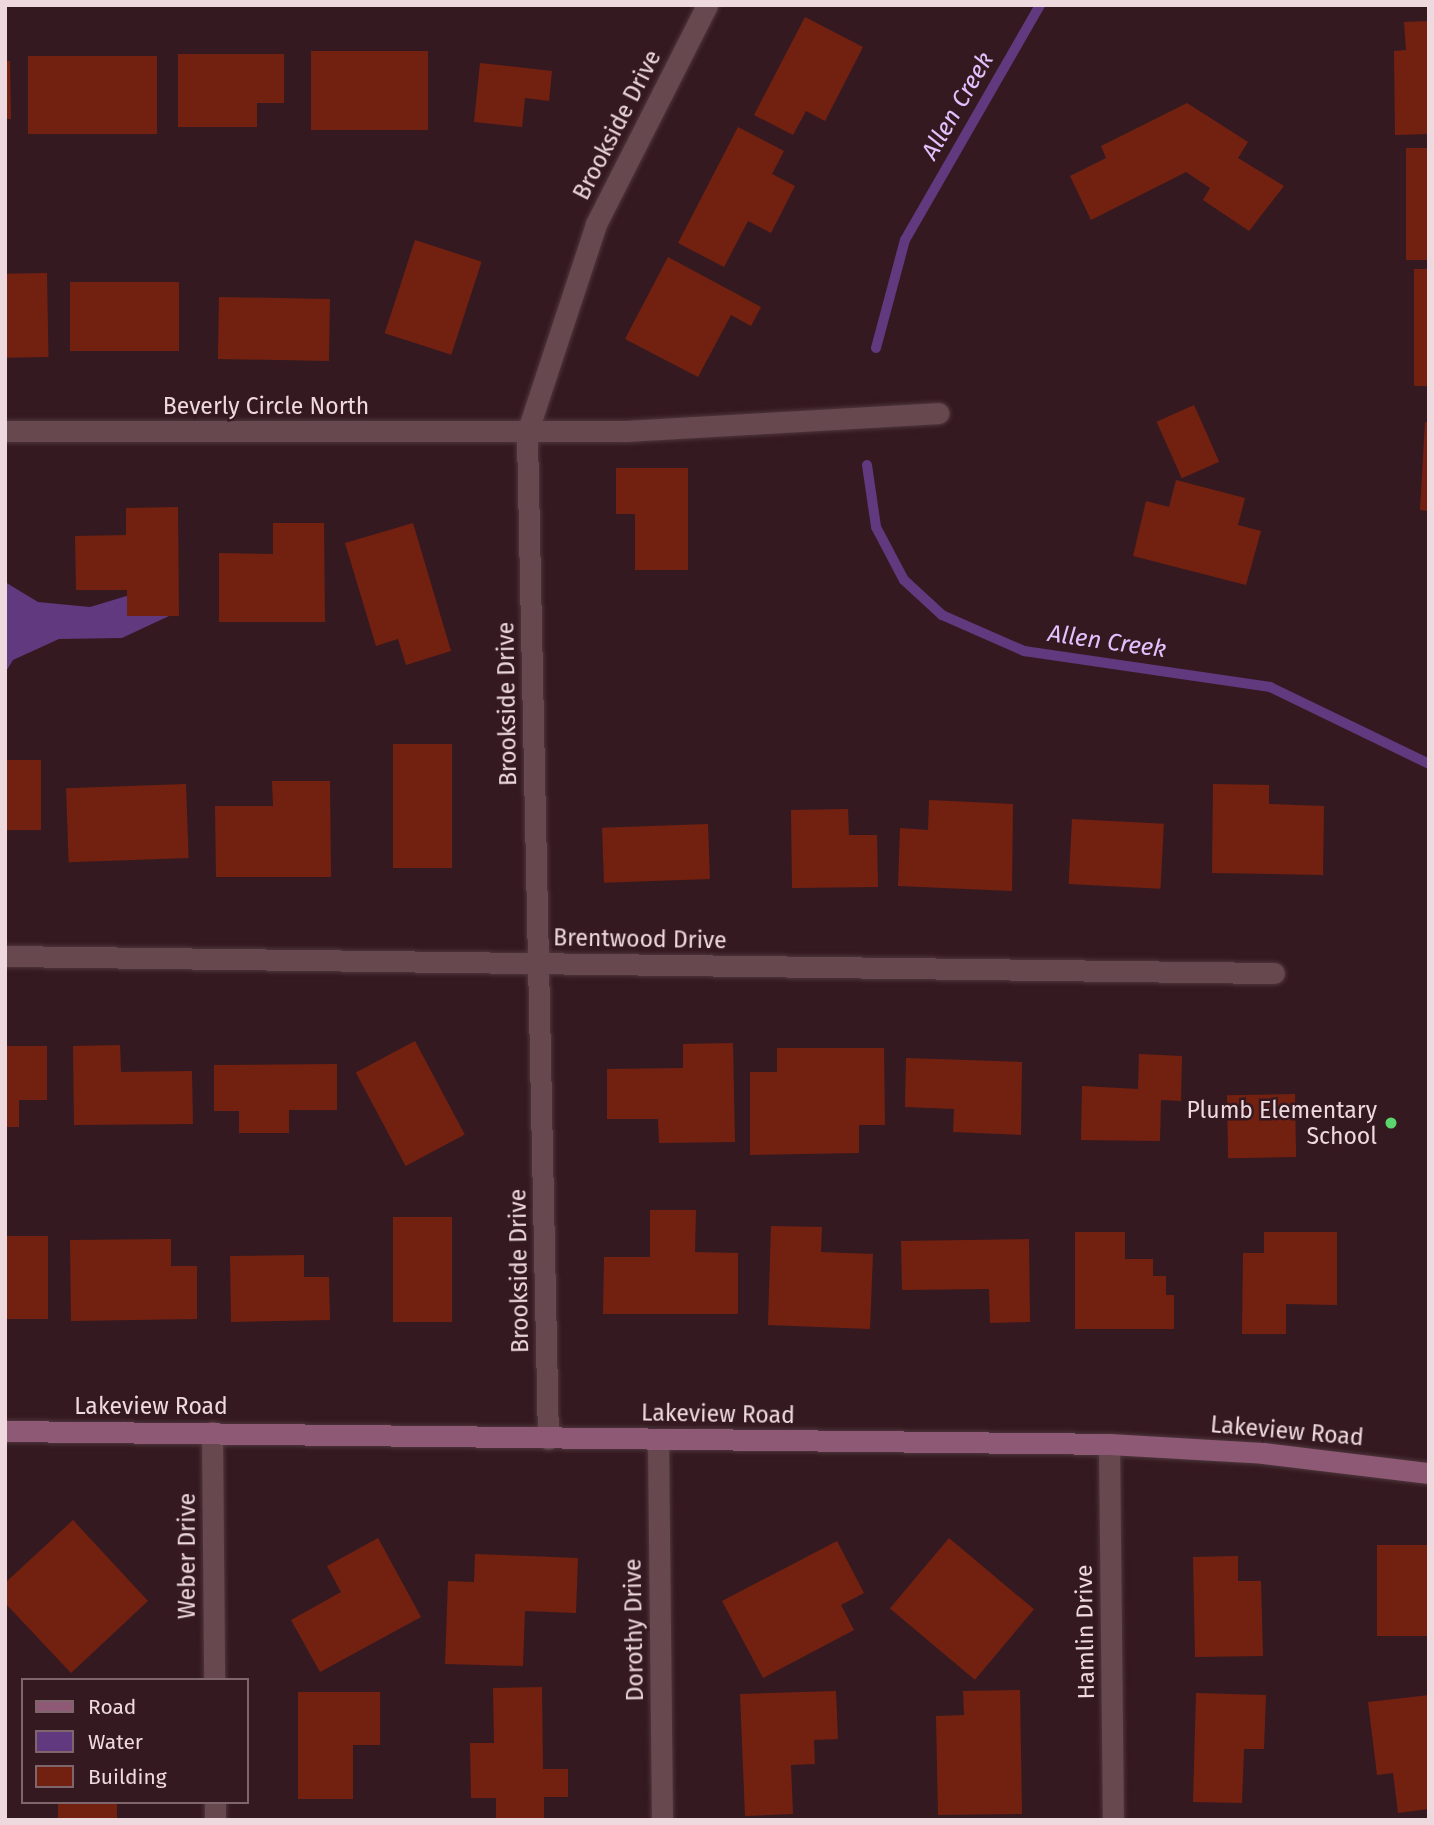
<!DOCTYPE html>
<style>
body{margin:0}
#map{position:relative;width:1434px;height:1825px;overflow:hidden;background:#351920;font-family:"Fira Sans",sans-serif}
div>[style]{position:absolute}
.water>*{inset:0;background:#60397e}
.stream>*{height:10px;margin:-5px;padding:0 5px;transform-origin:5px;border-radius:5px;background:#60397e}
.building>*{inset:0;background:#722110;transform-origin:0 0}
.roads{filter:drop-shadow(0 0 2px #4e373c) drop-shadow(0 0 2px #4e373c)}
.street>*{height:21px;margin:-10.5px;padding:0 10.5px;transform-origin:10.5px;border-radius:10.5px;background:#68484f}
.secondary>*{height:21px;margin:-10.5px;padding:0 10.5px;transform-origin:10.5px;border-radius:10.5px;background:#8d5974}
.dots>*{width:19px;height:19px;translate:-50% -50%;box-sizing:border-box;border:4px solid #351920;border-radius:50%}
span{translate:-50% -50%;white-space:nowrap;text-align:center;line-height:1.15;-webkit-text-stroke:5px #351920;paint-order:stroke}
.street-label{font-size:23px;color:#eedade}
.poi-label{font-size:23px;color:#eedade}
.right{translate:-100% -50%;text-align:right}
.water-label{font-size:24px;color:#e1c2fe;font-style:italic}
.frame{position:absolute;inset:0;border:7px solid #eedade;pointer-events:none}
.legend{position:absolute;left:21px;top:1678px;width:228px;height:126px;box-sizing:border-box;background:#351920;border:2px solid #7f666c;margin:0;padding:9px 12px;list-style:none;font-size:21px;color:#eedade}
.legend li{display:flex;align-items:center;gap:14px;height:35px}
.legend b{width:35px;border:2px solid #7f666c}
</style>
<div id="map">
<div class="water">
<div style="clip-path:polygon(5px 582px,38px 602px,90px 607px,163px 585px,169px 616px,122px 638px,59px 639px,13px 660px,5px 673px)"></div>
</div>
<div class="stream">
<div style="left:876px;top:348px;width:112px;rotate:-75deg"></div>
<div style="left:905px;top:240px;width:271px;rotate:-60.1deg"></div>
<div style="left:867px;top:465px;width:63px;rotate:81.7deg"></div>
<div style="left:876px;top:527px;width:60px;rotate:62.2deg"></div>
<div style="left:904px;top:580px;width:52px;rotate:42.6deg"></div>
<div style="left:942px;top:615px;width:90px;rotate:23.7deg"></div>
<div style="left:1024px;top:651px;width:249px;rotate:8.3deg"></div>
<div style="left:1270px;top:687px;width:177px;rotate:25.8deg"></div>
</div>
<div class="building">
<div style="clip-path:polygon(805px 17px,863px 47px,825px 121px,806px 111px,793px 135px,754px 115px)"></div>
<div style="clip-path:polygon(1429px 21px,1429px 134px,1395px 135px,1394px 51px,1406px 50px,1404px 22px)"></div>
<div style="left:311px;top:51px;width:117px;height:79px"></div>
<div style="clip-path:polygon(178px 54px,284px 54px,284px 103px,257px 103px,257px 127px,178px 127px)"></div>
<div style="left:28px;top:56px;width:129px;height:78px"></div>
<div style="clip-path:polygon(5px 61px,10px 61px,11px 119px,5px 119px)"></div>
<div style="clip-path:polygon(480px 63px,552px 71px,549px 101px,525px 98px,522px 127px,474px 122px)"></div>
<div style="clip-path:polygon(1187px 103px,1248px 142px,1238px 158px,1284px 186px,1249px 231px,1203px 200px,1210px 188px,1186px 172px,1091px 220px,1070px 176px,1106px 158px,1101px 146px)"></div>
<div style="clip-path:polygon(738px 127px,784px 151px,772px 174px,795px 186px,771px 233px,748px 221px,724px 267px,678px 243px)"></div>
<div style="left:1406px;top:148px;width:23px;height:112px"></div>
<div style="left:415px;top:240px;width:70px;height:98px;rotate:18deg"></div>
<div style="clip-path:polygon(668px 257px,761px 307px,751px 326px,731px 315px,698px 377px,625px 339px)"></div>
<div style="left:1414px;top:269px;width:15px;height:117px"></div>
<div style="left:47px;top:273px;width:84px;height:42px;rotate:89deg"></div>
<div style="left:70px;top:282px;width:109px;height:69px"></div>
<div style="left:219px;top:297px;width:111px;height:62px;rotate:1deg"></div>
<div style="left:1194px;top:405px;width:62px;height:41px;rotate:66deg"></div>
<div style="clip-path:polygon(1425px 422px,1429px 423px,1429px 511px,1420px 510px)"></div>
<div style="clip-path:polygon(616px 468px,688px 468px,688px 570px,635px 570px,635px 514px,616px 514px)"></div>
<div style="clip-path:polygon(1176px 480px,1245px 498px,1238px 525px,1261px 531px,1246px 585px,1133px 556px,1146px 501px,1169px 507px)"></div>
<div style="clip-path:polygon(178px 507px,179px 616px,127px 616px,127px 590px,76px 590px,75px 536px,126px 535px,126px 508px)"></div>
<div style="clip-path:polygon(273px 523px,324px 523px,325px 622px,219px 622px,219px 553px,273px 554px)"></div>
<div style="clip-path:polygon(413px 523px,451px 651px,406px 665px,398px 639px,376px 646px,345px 543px)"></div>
<div style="left:393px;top:744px;width:59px;height:124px"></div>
<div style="left:5px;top:760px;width:36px;height:70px"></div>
<div style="clip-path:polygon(272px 781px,330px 781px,331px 877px,216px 877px,215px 806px,273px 806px)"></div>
<div style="left:186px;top:784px;width:74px;height:120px;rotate:88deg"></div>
<div style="clip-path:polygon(1213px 784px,1269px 785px,1269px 804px,1324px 806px,1323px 875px,1212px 873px)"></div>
<div style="clip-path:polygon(929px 800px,1013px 804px,1012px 891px,898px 886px,900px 828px,928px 830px)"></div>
<div style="clip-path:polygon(848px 809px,849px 835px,877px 835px,878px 887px,792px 888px,791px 810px)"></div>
<div style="left:1072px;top:819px;width:92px;height:65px;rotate:3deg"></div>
<div style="left:708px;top:824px;width:55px;height:106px;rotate:88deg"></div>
<div style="left:415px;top:1041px;width:106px;height:67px;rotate:62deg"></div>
<div style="clip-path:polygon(733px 1043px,735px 1142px,659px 1143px,658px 1119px,607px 1119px,607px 1069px,683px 1068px,683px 1044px)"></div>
<div style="clip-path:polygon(120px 1045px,121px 1072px,192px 1071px,193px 1124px,74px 1125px,73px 1046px)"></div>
<div style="clip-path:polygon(5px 1046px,47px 1046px,47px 1100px,19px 1100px,19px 1127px,5px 1127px)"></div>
<div style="clip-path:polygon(777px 1048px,884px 1048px,885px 1125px,859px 1125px,859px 1153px,750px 1155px,750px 1072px,777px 1072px)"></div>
<div style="clip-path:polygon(1139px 1054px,1182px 1056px,1181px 1101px,1161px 1100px,1160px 1141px,1081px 1140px,1082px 1086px,1138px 1089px)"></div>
<div style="clip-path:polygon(906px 1058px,1022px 1062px,1021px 1135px,953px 1132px,954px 1109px,905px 1107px)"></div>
<div style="clip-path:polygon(337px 1064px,337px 1110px,289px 1110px,289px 1133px,239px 1133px,239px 1111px,214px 1111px,214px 1065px)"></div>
<div style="left:1295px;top:1094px;width:63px;height:68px;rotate:89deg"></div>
<div style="clip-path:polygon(650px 1210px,696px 1210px,695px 1252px,738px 1253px,738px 1314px,603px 1314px,604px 1257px,650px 1257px)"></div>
<div style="left:393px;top:1217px;width:59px;height:105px"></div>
<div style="clip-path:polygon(771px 1226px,822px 1227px,821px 1252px,873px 1254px,870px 1329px,768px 1325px)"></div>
<div style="clip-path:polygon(1075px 1232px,1125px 1232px,1125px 1259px,1153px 1259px,1153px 1276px,1166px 1276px,1166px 1295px,1174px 1295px,1174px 1329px,1075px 1329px)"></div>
<div style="clip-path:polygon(1264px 1232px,1337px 1232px,1337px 1305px,1286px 1304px,1286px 1334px,1242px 1334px,1243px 1253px,1264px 1253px)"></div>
<div style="left:5px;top:1236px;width:43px;height:83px"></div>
<div style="clip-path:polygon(171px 1239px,171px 1266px,197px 1266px,197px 1319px,71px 1321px,70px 1240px)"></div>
<div style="clip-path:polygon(1029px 1239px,1030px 1322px,990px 1323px,989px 1289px,902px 1290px,901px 1241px)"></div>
<div style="clip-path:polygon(304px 1255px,304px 1277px,329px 1277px,330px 1320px,231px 1322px,230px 1256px)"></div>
<div style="clip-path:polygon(73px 1520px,148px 1601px,71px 1673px,5px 1603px,5px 1583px)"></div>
<div style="clip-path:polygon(378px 1538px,421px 1617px,320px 1672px,291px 1620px,341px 1592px,327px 1566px)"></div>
<div style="left:949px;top:1538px;width:111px;height:92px;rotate:40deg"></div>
<div style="clip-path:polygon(837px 1541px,864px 1593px,841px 1605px,854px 1630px,763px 1678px,722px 1601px)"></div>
<div style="left:1377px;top:1545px;width:52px;height:91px"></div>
<div style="clip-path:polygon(475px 1554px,578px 1558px,576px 1613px,525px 1611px,523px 1666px,445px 1664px,448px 1581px,474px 1582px)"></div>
<div style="clip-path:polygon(1238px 1556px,1238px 1581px,1261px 1581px,1263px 1656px,1195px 1657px,1193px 1557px)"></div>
<div style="clip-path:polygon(542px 1687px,543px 1769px,568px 1769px,568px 1797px,544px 1797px,544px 1820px,496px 1820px,496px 1798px,471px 1798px,470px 1743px,494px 1743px,493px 1688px)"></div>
<div style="clip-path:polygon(1020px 1690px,1022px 1814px,938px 1815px,936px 1716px,964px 1715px,963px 1691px)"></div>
<div style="clip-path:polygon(836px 1691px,838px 1739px,814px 1740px,815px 1764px,791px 1765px,793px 1814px,745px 1816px,740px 1694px)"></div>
<div style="clip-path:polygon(298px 1692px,380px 1692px,380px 1745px,353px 1745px,353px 1799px,298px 1799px)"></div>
<div style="clip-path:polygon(1196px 1693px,1266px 1695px,1264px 1749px,1244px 1749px,1242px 1803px,1193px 1802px)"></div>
<div style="clip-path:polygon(1429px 1695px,1429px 1809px,1398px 1813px,1393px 1773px,1377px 1775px,1368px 1702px)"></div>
<div style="left:58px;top:1802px;width:59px;height:18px"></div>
</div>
<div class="roads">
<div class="street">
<div style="left:5px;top:431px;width:622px"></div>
<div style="left:627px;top:431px;width:312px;rotate:-3.3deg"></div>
<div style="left:5px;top:956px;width:1269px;rotate:0.77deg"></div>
<div style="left:212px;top:1432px;width:248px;rotate:89.5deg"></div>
<div style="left:548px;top:1439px;width:1006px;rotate:-91.2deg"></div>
<div style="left:527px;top:433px;width:220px;rotate:-71.7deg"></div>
<div style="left:596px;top:224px;width:246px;rotate:-63.1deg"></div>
<div style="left:658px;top:1439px;width:381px;rotate:89.4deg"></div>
<div style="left:1109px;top:1444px;width:376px;rotate:89.4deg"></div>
<div style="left:215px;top:1802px;width:18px;rotate:90deg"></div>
</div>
<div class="secondary">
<div style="left:5px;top:1431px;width:1104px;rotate:0.67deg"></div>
<div style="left:1109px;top:1444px;width:154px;rotate:3.3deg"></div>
<div style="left:1263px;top:1453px;width:167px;rotate:6.9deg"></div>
</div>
</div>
<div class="dots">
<div style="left:1391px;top:1123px;background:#5bd56e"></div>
</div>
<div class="street-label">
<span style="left:617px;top:125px;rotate:-63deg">Brookside Drive</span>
<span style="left:266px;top:406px">Beverly Circle North</span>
<span style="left:507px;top:704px;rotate:-91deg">Brookside Drive</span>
<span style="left:640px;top:939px;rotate:1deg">Brentwood Drive</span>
<span style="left:519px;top:1271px;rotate:-91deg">Brookside Drive</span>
<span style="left:151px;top:1406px">Lakeview Road</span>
<span style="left:718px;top:1414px;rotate:1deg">Lakeview Road</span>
<span style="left:1287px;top:1431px;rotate:5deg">Lakeview Road</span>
<span style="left:187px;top:1556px;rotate:-90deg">Weber Drive</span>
<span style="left:634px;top:1630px;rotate:-91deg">Dorothy Drive</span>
<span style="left:1085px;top:1632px;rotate:-91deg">Hamlin Drive</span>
</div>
<div class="poi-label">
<span class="right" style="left:1377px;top:1123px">Plumb Elementary<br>School</span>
</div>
<div class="water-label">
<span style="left:958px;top:106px;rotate:-60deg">Allen Creek</span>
<span style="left:1107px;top:642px;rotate:8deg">Allen Creek</span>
</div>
<div class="frame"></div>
<ul class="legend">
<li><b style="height:9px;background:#8d5974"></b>Road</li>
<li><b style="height:19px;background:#60397e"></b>Water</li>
<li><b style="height:19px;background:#722110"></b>Building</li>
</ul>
</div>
